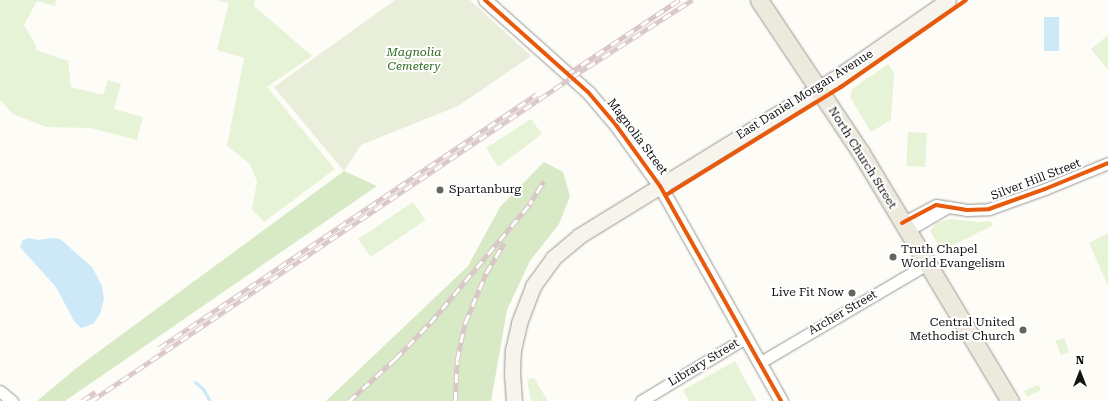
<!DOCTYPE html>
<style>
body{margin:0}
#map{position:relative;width:1108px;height:401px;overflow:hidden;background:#fdfcf7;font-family:"Roboto Serif",serif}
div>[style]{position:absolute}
.green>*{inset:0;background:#e7f3d7;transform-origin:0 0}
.forest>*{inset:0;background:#d8eac5}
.cemetery>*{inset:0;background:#e9eedb}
.water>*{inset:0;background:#cde8f7;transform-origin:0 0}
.stream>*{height:3px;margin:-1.5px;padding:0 1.5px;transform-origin:1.5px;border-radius:1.5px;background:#cde8f7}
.roads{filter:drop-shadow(0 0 1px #979795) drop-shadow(0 0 1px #979795)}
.minor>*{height:11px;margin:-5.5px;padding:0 5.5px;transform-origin:5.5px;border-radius:5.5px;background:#fffffe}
.tertiary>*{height:13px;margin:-6.5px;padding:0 6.5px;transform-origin:6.5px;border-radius:6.5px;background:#fffffe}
.secondary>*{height:15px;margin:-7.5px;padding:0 7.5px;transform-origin:7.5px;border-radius:7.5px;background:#f6f4eb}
.primary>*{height:17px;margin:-8.5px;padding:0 8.5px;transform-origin:8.5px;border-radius:8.5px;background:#ede9dc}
.rail>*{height:4.5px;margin-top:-2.25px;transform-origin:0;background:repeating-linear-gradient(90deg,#fff 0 9px,#d9c6c7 0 18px);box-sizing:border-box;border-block:1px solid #d9c6c7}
.cycleway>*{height:4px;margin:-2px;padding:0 2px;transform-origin:2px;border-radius:2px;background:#e8590c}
.dots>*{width:11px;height:11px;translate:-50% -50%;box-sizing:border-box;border:2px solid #fff;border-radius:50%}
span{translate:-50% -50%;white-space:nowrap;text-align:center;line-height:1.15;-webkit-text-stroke:4px #fff;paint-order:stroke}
.park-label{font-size:12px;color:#2f6b1f;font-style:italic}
.street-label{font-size:12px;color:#111}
.poi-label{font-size:12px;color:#111}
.left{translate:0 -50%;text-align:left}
.right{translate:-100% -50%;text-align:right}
.north{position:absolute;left:1060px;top:353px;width:40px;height:40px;-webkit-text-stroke:3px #fff;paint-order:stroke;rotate:0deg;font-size:11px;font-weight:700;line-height:16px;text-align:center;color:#111}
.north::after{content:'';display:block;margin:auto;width:14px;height:18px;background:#111;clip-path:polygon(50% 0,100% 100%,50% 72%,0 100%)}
</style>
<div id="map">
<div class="green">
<div style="clip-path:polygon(0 0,56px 0,55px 6px,37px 1px,24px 25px,36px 46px,36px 50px,68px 61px,71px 87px,103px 95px,108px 80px,121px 84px,114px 109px,143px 117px,137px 140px,90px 128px,46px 127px,13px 114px,0 100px)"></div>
<div style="clip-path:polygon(217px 0,255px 0,254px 6px,312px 56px,267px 87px,335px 169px,264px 222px,252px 209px,257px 181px,249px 163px,227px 146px,244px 58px,217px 50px,229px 3px)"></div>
<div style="clip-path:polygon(1108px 35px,1108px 70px,1091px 49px)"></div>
<div style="clip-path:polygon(888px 64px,894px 73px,891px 120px,871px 132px,850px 97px,852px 89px)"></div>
<div style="clip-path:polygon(531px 119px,542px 134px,498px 167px,486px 148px)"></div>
<div style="left:908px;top:132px;width:19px;height:34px;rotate:3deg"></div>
<div style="left:413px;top:202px;width:22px;height:66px;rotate:56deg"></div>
<div style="clip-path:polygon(950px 219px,979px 222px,990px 221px,993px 225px,942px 251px,930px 231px,937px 223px)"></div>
<div style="clip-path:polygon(1108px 233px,1108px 286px,1089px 243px)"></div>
<div style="left:1064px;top:338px;width:15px;height:9px;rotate:70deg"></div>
<div style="clip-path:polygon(735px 361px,757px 401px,689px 401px,683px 390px)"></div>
<div style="clip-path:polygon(534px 378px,548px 401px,531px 401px,527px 379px)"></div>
<div style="clip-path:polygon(1038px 385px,1041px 390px,1027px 397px,1024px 391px)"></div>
</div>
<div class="forest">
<div style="clip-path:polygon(544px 162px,563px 172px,570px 196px,559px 224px,530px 261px,507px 310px,491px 401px,326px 401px,468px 266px,500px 207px)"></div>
<div style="clip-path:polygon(344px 171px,377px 186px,65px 401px,37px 401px,79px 366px)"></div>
</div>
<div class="cemetery">
<div style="clip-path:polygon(395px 0,470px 0,531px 56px,458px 106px,361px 145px,344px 171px,274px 87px)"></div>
</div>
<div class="water">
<div style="left:1044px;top:17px;width:15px;height:34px"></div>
<div style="clip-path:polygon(29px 238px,38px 240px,52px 238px,60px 239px,92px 267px,102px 286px,104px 299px,100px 314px,93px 324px,81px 328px,74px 321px,56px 287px,20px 247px,23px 240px)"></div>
</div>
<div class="stream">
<div style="left:195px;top:382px;width:11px;rotate:41deg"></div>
<div style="left:203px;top:389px;width:14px;rotate:60deg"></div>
</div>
<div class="roads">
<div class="minor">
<div style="left:902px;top:223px;width:38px;rotate:-28deg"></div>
<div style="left:936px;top:205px;width:30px;rotate:9deg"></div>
<div style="left:966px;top:210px;width:23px;rotate:-2deg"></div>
<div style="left:989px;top:209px;width:59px;rotate:-19.7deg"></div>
<div style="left:1045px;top:189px;width:68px;rotate:-22.4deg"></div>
<div style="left:907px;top:231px;width:48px;rotate:-30.3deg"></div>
<div style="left:759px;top:363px;width:195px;rotate:-30.5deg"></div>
<div style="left:0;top:391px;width:16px;rotate:40deg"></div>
<div style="left:641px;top:401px;width:122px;rotate:-31.2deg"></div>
</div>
<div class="tertiary">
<div style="left:485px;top:0;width:138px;rotate:41.8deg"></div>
<div style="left:588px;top:92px;width:43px;rotate:49.7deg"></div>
<div style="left:616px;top:125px;width:75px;rotate:54.2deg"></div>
<div style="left:660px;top:186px;width:247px;rotate:60.6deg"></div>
</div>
<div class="secondary">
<div style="left:514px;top:401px;width:26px;rotate:-94deg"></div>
<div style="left:512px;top:375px;width:25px;rotate:-88deg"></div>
<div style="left:513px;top:350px;width:28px;rotate:-77deg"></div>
<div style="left:519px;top:323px;width:40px;rotate:-69deg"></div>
<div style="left:533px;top:286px;width:34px;rotate:-54deg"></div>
<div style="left:553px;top:258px;width:34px;rotate:-40deg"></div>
<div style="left:579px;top:236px;width:298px;rotate:-31.6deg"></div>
<div style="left:833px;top:80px;width:140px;rotate:-34.8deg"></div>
</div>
<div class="primary">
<div style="left:759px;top:0;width:184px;rotate:56.3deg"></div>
<div style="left:861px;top:153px;width:289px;rotate:59deg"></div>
</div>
</div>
<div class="rail">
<div style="left:566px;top:75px;width:136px;rotate:-33.6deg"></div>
<div style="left:527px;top:208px;width:32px;rotate:-58deg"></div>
<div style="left:159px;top:348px;width:455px;rotate:-33.9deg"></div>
<div style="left:82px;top:401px;width:16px;rotate:-35deg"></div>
<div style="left:91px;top:401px;width:580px;rotate:-33.96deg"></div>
<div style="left:572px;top:77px;width:143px;rotate:-32.7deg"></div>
<div style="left:349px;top:401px;width:62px;rotate:-42.4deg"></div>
<div style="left:395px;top:359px;width:50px;rotate:-45.8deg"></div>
<div style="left:430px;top:323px;width:155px;rotate:-50deg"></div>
<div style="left:455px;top:401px;width:41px;rotate:-87.2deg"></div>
<div style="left:457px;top:360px;width:38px;rotate:-78deg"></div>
<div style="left:465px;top:323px;width:54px;rotate:-67.2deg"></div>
<div style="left:486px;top:273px;width:35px;rotate:-59deg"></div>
</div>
<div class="cycleway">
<div style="left:485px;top:0;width:138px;rotate:41.8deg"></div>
<div style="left:588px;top:92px;width:43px;rotate:49.7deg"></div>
<div style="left:616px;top:125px;width:75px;rotate:54.2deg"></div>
<div style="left:660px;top:186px;width:247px;rotate:60.6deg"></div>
<div style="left:666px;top:195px;width:206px;rotate:-31.7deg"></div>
<div style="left:841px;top:87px;width:152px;rotate:-34.8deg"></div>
<div style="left:902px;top:223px;width:38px;rotate:-28deg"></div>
<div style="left:936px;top:205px;width:30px;rotate:9deg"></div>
<div style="left:966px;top:210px;width:23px;rotate:-2deg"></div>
<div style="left:989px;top:209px;width:59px;rotate:-19.7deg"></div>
<div style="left:1045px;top:189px;width:68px;rotate:-22.4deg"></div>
</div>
<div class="dots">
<div style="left:440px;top:190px;background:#646362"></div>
<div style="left:893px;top:257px;background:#646362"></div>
<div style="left:852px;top:293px;background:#646362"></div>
<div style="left:1023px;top:330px;background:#646362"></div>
</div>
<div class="park-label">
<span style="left:414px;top:60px">Magnolia<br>Cemetery</span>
</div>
<div class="street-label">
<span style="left:805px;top:95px;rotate:-32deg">East Daniel Morgan Avenue</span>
<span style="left:637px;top:137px;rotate:53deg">Magnolia Street</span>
<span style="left:862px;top:158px;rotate:58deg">North Church Street</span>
<span style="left:1036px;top:180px;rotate:-21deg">Silver Hill Street</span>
<span style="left:843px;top:313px;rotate:-30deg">Archer Street</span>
<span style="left:704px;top:363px;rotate:-31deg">Library Street</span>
</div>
<div class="poi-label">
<span class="left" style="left:449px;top:190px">Spartanburg</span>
<span class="left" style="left:901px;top:257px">Truth Chapel<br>World Evangelism</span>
<span class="right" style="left:844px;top:293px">Live Fit Now</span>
<span class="right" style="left:1015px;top:330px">Central United<br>Methodist Church</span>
</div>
<div class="north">N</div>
</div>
